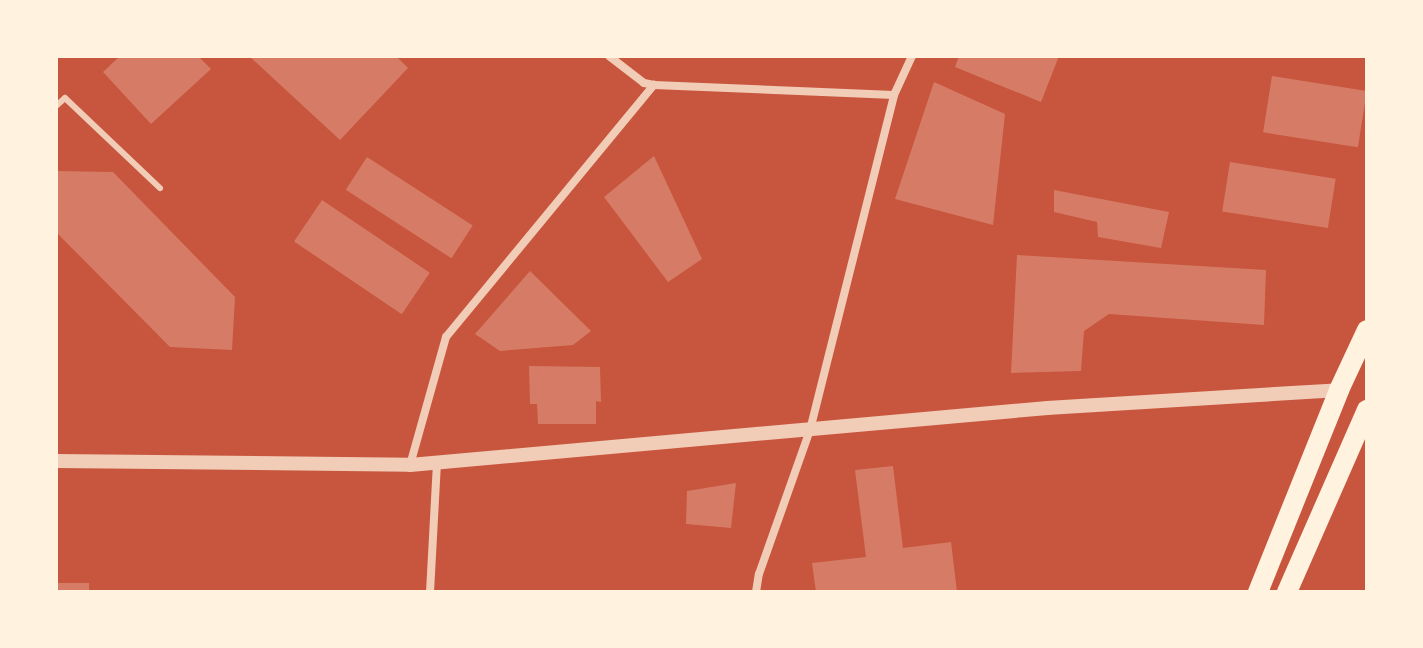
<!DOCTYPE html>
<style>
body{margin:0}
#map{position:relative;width:1423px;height:648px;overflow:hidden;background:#c8553d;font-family:"Open Sans",sans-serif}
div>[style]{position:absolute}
.building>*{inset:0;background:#d67c66;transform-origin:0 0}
.service>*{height:6px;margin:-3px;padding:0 3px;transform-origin:3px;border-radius:3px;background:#f1ccb7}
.minor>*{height:8px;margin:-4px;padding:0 4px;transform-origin:4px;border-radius:4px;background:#f1ccb7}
.tertiary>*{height:14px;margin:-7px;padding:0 7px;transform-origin:7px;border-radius:7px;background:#f1ccb7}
.primary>*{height:20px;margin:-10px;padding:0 10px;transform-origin:10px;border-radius:10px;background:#fff3e0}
span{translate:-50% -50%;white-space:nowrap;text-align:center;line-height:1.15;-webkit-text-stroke:6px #fff3e0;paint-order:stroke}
.frame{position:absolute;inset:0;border:58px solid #fff3e0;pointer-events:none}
</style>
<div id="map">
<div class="building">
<div style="clip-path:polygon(120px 56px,198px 56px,211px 69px,151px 124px,103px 72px)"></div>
<div style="clip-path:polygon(249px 56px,396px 56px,408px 68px,340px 140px)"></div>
<div style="clip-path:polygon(959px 56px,1059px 56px,1041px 102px,955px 67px)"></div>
<div style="left:1272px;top:76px;width:96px;height:57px;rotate:9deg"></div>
<div style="clip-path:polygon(934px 82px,1005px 114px,993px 225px,895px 199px)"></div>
<div style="clip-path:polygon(654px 156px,702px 259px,668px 282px,604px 197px)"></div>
<div style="left:367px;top:157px;width:126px;height:39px;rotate:33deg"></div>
<div style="left:1230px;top:162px;width:107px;height:50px;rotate:9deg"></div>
<div style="clip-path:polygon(56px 171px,113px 172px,235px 297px,232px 350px,170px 347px,56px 232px)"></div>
<div style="clip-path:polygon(1054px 190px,1169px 212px,1161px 248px,1098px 237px,1097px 222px,1054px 212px)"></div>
<div style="left:322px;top:200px;width:130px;height:50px;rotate:34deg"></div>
<div style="clip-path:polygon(1017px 255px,1266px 270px,1264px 325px,1109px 314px,1084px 331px,1081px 371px,1011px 373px)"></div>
<div style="clip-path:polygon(530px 271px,591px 331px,573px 345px,500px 351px,475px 334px)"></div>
<div style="clip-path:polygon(529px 366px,600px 367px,601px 402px,596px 401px,596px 424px,538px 424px,537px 404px,530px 404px)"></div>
<div style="clip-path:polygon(893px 466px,903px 548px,951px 542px,957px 592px,816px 592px,812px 563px,866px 557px,855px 470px)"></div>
<div style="clip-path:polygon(736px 483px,731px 528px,686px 524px,687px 491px)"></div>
<div style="left:89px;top:583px;width:9px;height:33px;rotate:90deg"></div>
</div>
<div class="service">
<div style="left:56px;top:106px;width:12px;rotate:-42deg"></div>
<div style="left:65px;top:98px;width:131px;rotate:43.5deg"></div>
</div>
<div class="minor">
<div style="left:609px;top:56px;width:44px;rotate:37.6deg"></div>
<div style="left:644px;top:83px;width:10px;rotate:11deg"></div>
<div style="left:654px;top:85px;width:240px;rotate:2.4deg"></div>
<div style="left:410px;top:465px;width:133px;rotate:-74.3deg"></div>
<div style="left:446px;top:337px;width:327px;rotate:-50.5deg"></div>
<div style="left:430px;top:592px;width:130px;rotate:-86.9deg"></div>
<div style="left:756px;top:592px;width:18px;rotate:-81deg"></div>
<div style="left:759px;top:574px;width:153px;rotate:-70.5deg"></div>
<div style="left:810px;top:430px;width:345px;rotate:-75.9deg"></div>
<div style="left:894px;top:95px;width:43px;rotate:-65.2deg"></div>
</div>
<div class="tertiary">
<div style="left:56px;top:461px;width:354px;rotate:0.6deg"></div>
<div style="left:410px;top:465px;width:640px;rotate:-5.11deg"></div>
<div style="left:1047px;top:408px;width:293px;rotate:-3.5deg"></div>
</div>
<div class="primary">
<div style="left:1258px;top:592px;width:218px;rotate:-68.1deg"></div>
<div style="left:1339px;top:390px;width:66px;rotate:-65deg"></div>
<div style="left:1287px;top:592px;width:199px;rotate:-66.3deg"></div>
</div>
<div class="frame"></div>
</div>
